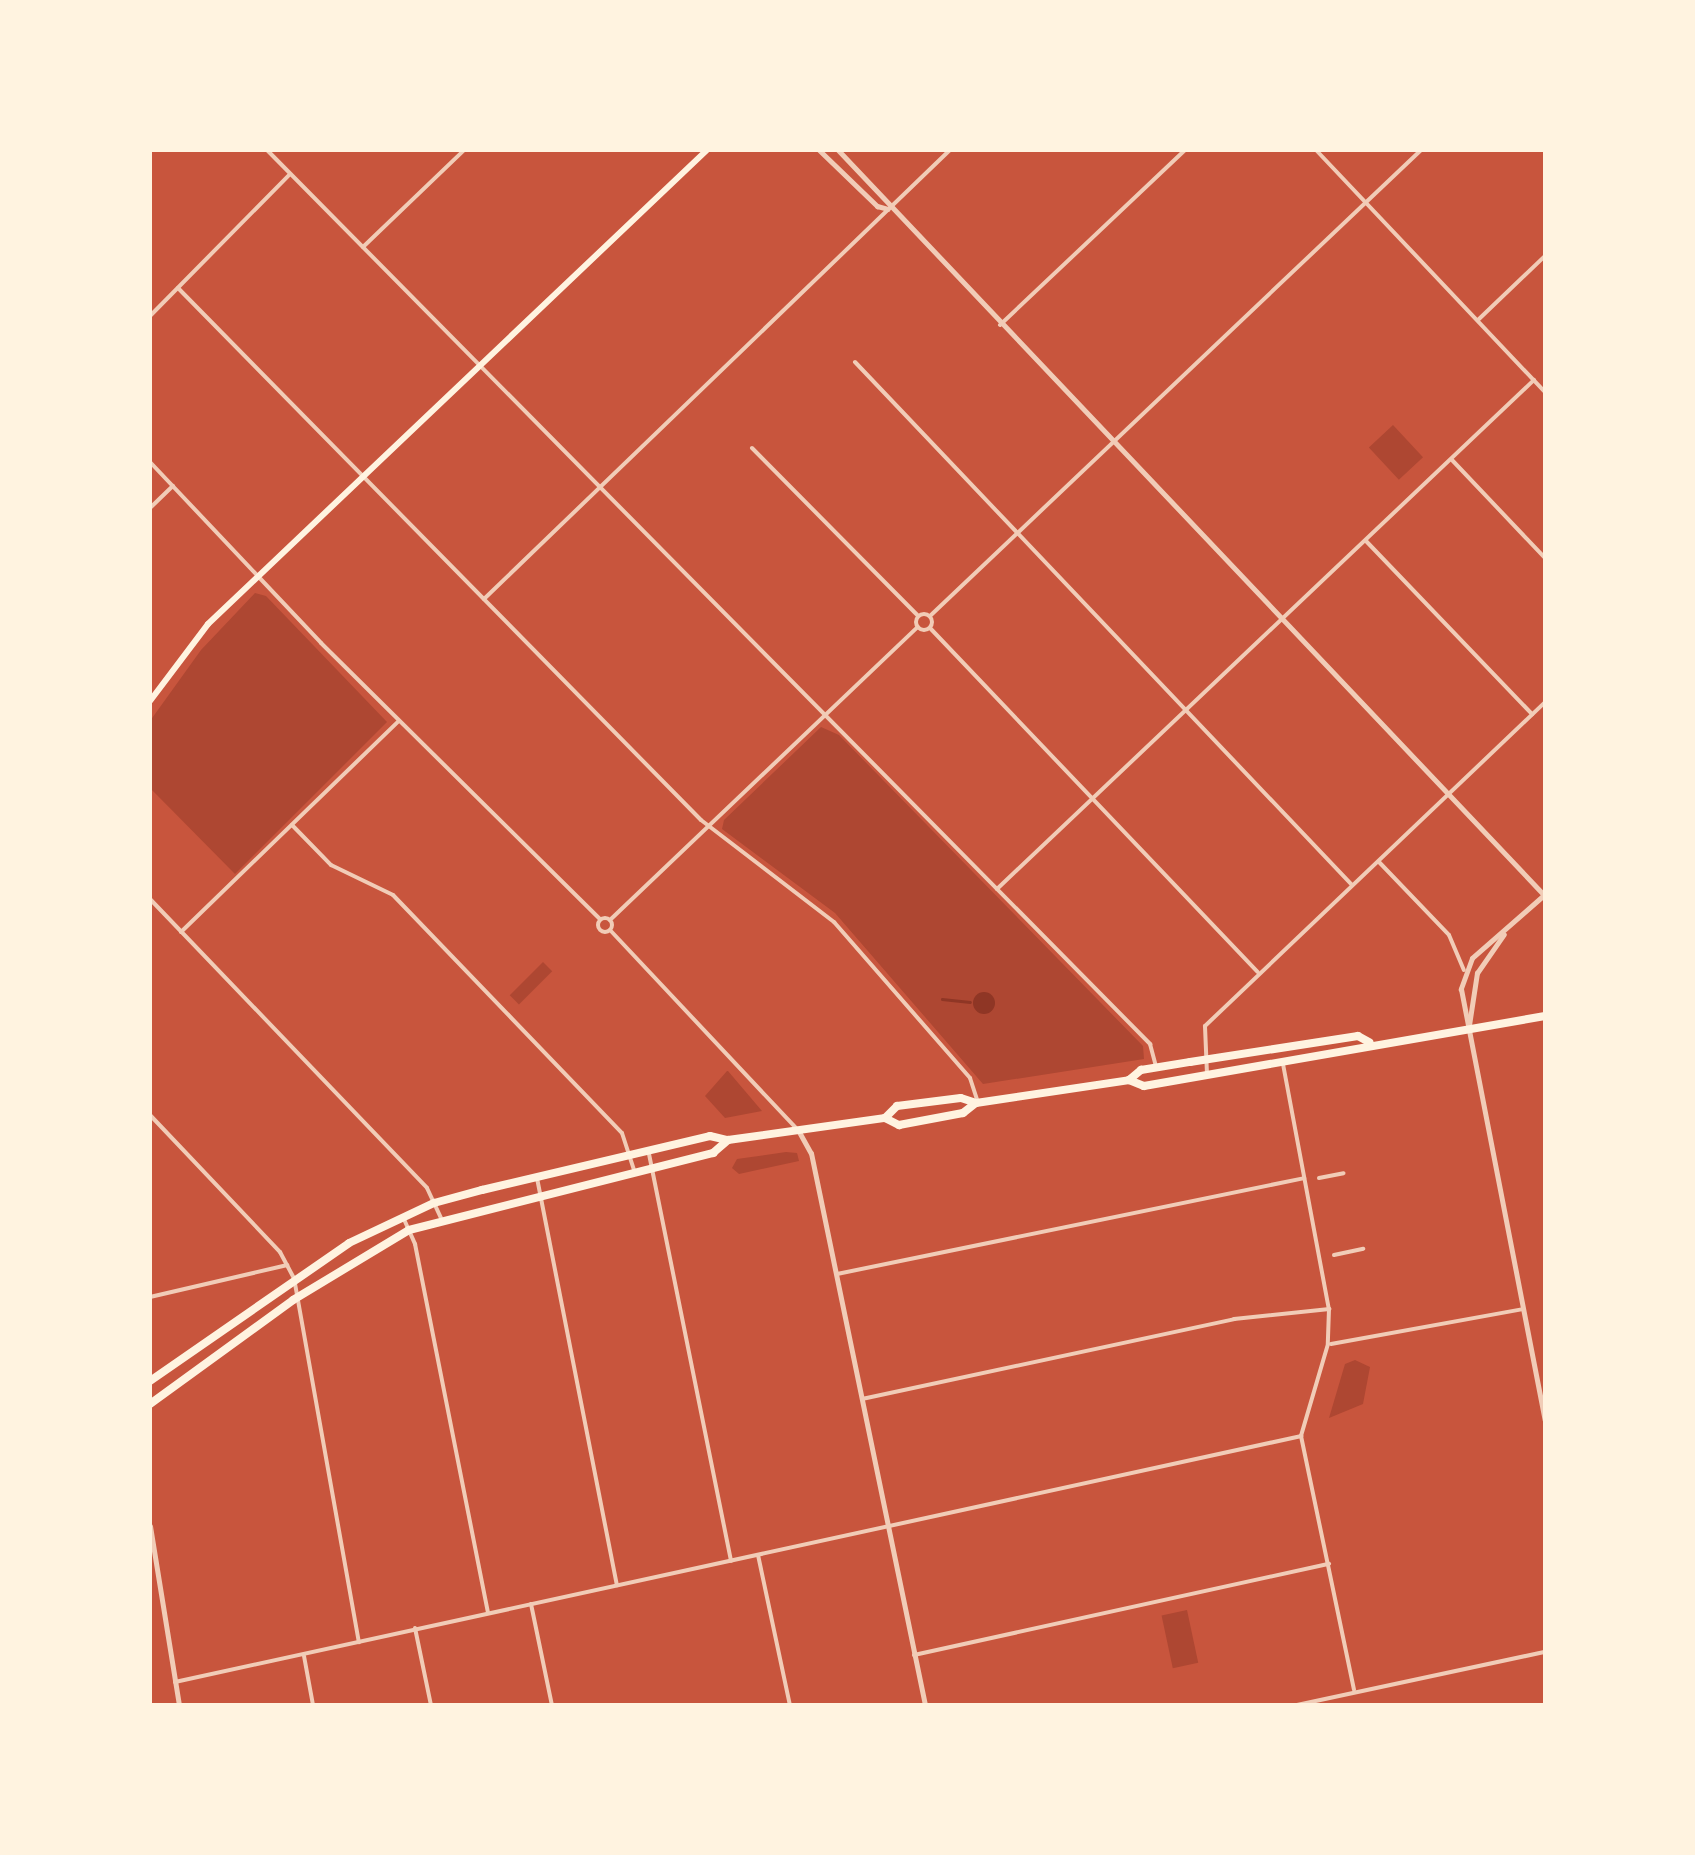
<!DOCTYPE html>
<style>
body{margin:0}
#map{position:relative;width:1695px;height:1855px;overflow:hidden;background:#c8553d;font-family:"Roboto Serif",serif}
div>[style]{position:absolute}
.green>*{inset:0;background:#ae4732;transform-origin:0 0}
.water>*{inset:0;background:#8f3625}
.round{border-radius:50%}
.stream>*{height:2.5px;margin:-1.25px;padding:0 1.25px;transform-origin:1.25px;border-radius:1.25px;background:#8f3625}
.pedestrian>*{height:4px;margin:-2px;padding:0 2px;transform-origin:2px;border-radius:2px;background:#f1ccb7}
.minor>*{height:4px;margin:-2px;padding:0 2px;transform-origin:2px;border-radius:2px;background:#f1ccb7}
.minor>.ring{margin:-2px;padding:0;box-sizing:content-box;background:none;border:4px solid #f1ccb7;border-radius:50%}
.tertiary>*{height:5px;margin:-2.5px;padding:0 2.5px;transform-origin:2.5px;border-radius:2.5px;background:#f1ccb7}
.secondary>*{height:6px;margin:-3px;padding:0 3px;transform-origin:3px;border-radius:3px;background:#fff3e0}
.primary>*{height:8px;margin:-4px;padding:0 4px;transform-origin:4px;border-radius:4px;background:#fff3e0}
span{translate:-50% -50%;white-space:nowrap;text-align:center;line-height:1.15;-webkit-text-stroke:8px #fff3e0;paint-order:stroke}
.frame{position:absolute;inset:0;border:152px solid #fff3e0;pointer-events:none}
</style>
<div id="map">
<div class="green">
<div style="left:1393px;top:425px;width:44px;height:33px;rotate:47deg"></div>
<div style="clip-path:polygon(255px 593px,266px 596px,387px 722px,235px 874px,150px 788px,150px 721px,201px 650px)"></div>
<div style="clip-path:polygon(821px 727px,839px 735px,1143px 1046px,1144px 1059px,983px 1084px,835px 913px,722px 829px,724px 820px)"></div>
<div style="left:543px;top:962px;width:13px;height:47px;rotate:45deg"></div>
<div style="clip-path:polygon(727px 1071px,728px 1071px,762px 1111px,725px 1118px,705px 1096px)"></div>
<div style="clip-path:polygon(786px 1152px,797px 1153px,799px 1161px,739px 1174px,732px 1168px,737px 1159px)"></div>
<div style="clip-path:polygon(1355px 1360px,1370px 1367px,1363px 1404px,1329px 1418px,1345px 1364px)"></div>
<div style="left:1187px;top:1610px;width:54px;height:26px;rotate:78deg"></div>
</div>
<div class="water">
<div class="round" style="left:973px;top:992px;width:22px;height:22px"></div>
</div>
<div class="stream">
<div style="left:942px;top:999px;width:28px;rotate:6deg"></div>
</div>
<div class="pedestrian">
<div style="left:1319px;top:1178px;width:25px;rotate:-11deg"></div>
<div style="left:1334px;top:1255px;width:30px;rotate:-12deg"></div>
</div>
<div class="minor">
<div style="left:267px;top:150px;width:1257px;rotate:45.35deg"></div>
<div style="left:1150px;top:1044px;width:24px;rotate:75deg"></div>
<div style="left:1316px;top:150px;width:333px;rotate:46.6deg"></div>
<div style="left:363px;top:247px;width:140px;rotate:-43.8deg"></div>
<div style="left:178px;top:288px;width:746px;rotate:45.49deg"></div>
<div style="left:701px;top:820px;width:168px;rotate:37.5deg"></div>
<div style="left:834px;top:922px;width:207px;rotate:48.9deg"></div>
<div style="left:970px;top:1078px;width:26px;rotate:72deg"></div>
<div style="left:150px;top:316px;width:199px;rotate:-45.4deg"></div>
<div style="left:1479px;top:319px;width:91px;rotate:-43.7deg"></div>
<div style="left:1000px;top:325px;width:255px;rotate:-43.4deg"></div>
<div style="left:855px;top:362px;width:721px;rotate:46.46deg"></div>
<div style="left:752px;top:448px;width:236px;rotate:45.3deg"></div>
<div style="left:1452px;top:460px;width:135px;rotate:46.5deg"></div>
<div style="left:150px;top:462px;width:249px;rotate:46.6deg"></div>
<div style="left:321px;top:643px;width:392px;rotate:44.7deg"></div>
<div style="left:150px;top:508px;width:32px;rotate:-44deg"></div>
<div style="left:1366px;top:541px;width:240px;rotate:46.2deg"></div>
<div style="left:484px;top:599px;width:647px;rotate:-43.94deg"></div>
<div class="ring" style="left:916px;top:614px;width:12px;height:12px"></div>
<div style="left:930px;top:616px;width:677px;rotate:-43.5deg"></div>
<div style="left:930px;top:628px;width:475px;rotate:46.4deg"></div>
<div style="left:292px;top:825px;width:56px;rotate:45.7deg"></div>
<div style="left:331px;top:865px;width:69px;rotate:25.8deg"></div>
<div style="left:393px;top:895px;width:330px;rotate:46.1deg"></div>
<div style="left:622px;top:1133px;width:39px;rotate:72deg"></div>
<div style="left:1379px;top:862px;width:101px;rotate:46.2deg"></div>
<div style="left:1449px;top:935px;width:38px;rotate:67deg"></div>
<div style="left:997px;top:889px;width:740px;rotate:-43.47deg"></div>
<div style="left:150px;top:899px;width:400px;rotate:46.2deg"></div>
<div style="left:427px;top:1188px;width:33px;rotate:65deg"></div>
<div class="ring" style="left:598px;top:918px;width:10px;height:10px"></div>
<div style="left:610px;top:920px;width:425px;rotate:-43.6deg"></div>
<div style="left:610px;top:930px;width:274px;rotate:46.8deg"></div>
<div style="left:181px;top:932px;width:303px;rotate:-44.1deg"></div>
<div style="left:1283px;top:1064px;width:249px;rotate:79.4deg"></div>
<div style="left:1329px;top:1309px;width:35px;rotate:92deg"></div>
<div style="left:1328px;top:1344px;width:96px;rotate:106.4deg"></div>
<div style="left:1301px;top:1436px;width:259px;rotate:78.2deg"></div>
<div style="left:1207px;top:1074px;width:48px;rotate:-92.4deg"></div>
<div style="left:1205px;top:1026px;width:470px;rotate:-43.6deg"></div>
<div style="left:150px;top:1115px;width:189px;rotate:46.5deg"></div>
<div style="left:280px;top:1252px;width:30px;rotate:62deg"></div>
<div style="left:294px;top:1278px;width:370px;rotate:79.9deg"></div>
<div style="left:649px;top:1154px;width:415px;rotate:78.6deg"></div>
<div style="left:537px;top:1178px;width:415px;rotate:78.9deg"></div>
<div style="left:403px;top:1217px;width:30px;rotate:66deg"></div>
<div style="left:415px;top:1244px;width:376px;rotate:78.8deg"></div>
<div style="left:837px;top:1274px;width:477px;rotate:-11.6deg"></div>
<div style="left:150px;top:1297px;width:141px;rotate:-13.1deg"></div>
<div style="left:1331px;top:1344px;width:195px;rotate:-10.3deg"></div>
<div style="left:862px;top:1399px;width:381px;rotate:-12.1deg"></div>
<div style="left:1234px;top:1319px;width:96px;rotate:-6deg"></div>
<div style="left:758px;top:1555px;width:153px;rotate:78deg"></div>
<div style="left:531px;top:1604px;width:103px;rotate:78.3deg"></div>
<div style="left:415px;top:1628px;width:79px;rotate:78.3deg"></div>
<div style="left:914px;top:1655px;width:425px;rotate:-12.4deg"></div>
<div style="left:304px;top:1656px;width:50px;rotate:79.6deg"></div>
<div style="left:175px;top:1682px;width:1153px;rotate:-12.32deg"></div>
<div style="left:1297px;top:1705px;width:254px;rotate:-12.1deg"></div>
</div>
<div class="tertiary">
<div style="left:819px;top:150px;width:81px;rotate:44deg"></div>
<div style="left:877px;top:206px;width:11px;rotate:15deg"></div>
<div style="left:838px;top:150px;width:1026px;rotate:46.54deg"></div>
<div style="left:1545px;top:894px;width:97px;rotate:138.8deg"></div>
<div style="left:1472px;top:958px;width:33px;rotate:110deg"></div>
<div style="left:1461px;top:989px;width:439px;rotate:79deg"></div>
<div style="left:1469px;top:1025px;width:53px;rotate:-81.3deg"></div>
<div style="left:1477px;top:973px;width:47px;rotate:-55.3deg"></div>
<div style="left:798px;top:1130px;width:26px;rotate:61deg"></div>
<div style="left:811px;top:1153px;width:564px;rotate:78.33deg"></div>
<div style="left:150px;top:1526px;width:181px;rotate:80.8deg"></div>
</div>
<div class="secondary">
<div style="left:150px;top:701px;width:96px;rotate:-53deg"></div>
<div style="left:208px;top:624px;width:688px;rotate:-43.53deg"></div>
</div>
<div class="primary">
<div style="left:1129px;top:1080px;width:16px;rotate:-40deg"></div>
<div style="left:1141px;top:1070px;width:50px;rotate:-9.3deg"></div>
<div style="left:1190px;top:1062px;width:170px;rotate:-8.8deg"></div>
<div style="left:1358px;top:1036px;width:13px;rotate:29deg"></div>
<div style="left:885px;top:1118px;width:16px;rotate:27deg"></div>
<div style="left:899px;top:1125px;width:65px;rotate:-10.6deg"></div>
<div style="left:963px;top:1113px;width:16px;rotate:-38deg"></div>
<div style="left:150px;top:1381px;width:242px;rotate:-34.7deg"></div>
<div style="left:349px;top:1243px;width:94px;rotate:-25.2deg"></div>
<div style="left:434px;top:1203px;width:50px;rotate:-15.2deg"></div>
<div style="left:482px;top:1190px;width:234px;rotate:-13.3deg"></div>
<div style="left:710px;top:1136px;width:18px;rotate:13deg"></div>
<div style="left:728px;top:1140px;width:159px;rotate:-8deg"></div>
<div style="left:885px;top:1118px;width:17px;rotate:-45deg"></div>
<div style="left:897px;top:1106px;width:64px;rotate:-7.1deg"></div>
<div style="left:961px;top:1098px;width:16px;rotate:18deg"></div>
<div style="left:976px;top:1103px;width:155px;rotate:-8.5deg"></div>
<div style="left:1129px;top:1080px;width:16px;rotate:22deg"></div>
<div style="left:1144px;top:1086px;width:407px;rotate:-9.9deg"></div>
<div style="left:150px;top:1404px;width:177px;rotate:-36deg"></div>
<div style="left:293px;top:1300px;width:135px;rotate:-31.1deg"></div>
<div style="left:409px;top:1230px;width:314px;rotate:-14.2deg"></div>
<div style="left:713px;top:1153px;width:20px;rotate:-41deg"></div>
</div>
<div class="frame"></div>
</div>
